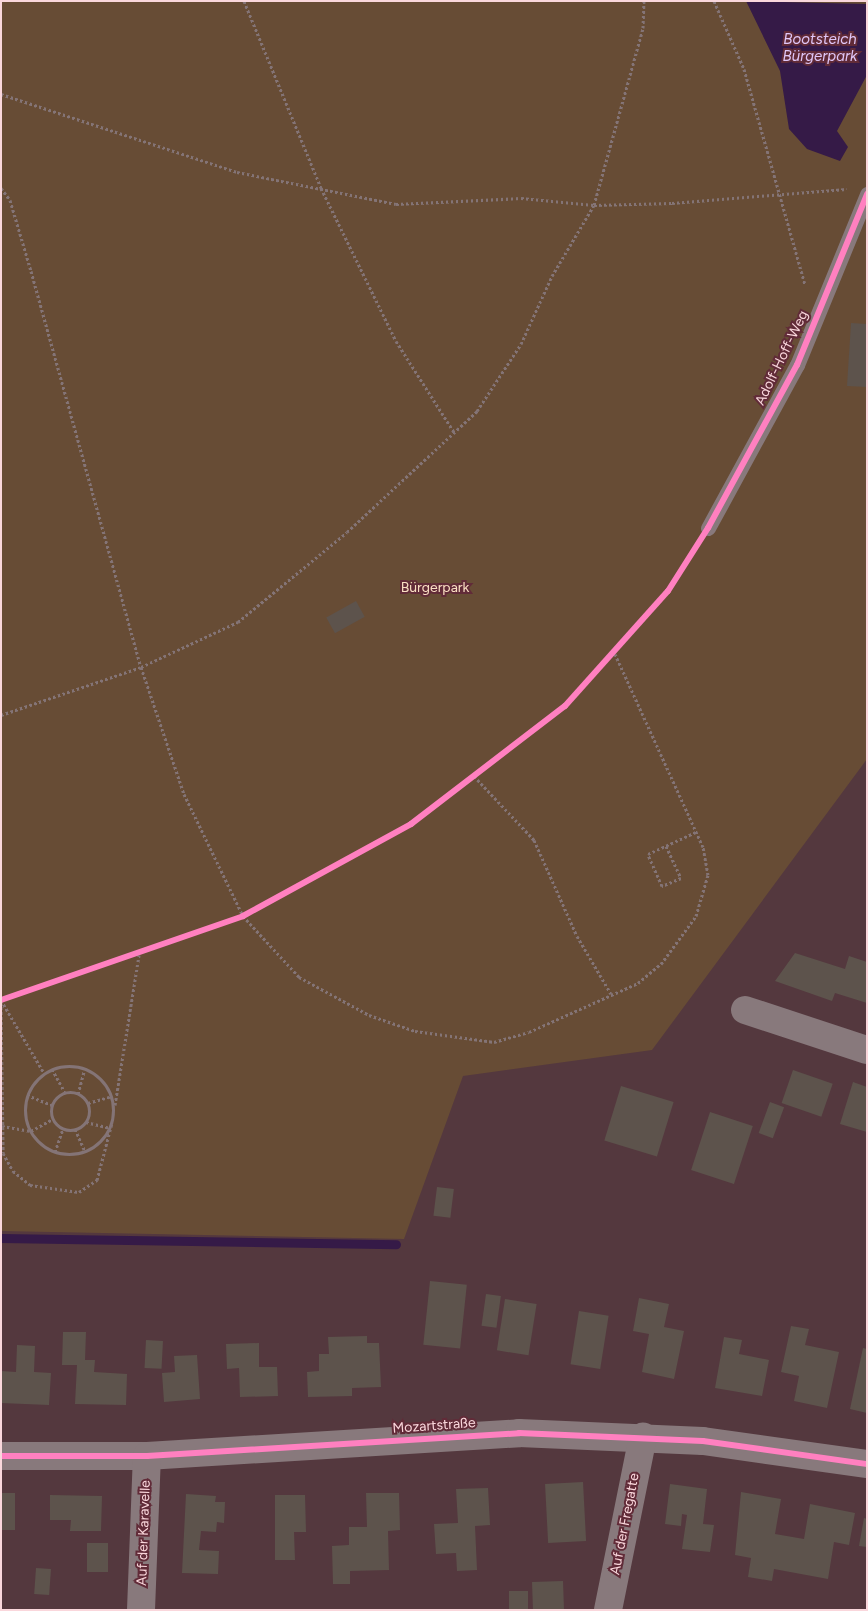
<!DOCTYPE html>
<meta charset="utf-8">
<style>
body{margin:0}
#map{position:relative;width:868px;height:1611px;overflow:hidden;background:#54383e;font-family:Figtree,sans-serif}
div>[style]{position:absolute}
.green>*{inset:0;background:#674c35}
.water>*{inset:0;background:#351a47}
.stream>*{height:9px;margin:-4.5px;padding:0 4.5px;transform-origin:4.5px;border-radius:4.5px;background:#351a47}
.building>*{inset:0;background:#5d534c;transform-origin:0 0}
.path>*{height:3px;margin-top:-1.5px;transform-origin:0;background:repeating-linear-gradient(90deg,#847476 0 2.5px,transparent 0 5px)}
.path>.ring{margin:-1.5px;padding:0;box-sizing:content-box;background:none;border:3px solid #847476;border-radius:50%}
.service>*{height:15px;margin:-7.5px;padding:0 7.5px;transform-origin:7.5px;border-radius:7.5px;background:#88797c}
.minor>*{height:28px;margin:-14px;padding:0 14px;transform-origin:14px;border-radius:14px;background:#88797c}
.cycleway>*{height:6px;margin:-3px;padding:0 3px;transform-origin:3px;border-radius:3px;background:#ff80c0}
span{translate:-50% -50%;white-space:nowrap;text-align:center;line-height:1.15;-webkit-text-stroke:4px #612b38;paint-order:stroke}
.street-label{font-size:14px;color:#fad7dc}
.park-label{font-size:14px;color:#fadfc3}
.water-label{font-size:15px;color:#e0c7f9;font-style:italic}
.frame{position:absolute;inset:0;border:2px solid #fad7dc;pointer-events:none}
</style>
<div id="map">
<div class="green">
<div style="clip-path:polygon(1px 1px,867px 1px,867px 759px,652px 1050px,463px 1076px,404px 1239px,1px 1231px)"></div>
</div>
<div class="water">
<div style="clip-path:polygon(746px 1px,867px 4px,867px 75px,837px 131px,848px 147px,840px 161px,807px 149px,789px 129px,780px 71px)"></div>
</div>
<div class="stream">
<div style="left:1px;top:1238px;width:395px;rotate:0.9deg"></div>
</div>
<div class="building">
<div style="clip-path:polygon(851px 323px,867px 324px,867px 387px,847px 386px)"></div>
<div style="left:356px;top:601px;width:18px;height:34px;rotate:61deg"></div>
<div style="clip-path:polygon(795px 953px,845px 969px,849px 956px,867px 962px,867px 1003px,835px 993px,832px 1001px,775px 981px)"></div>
<div style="left:793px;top:1070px;width:42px;height:35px;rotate:19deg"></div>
<div style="clip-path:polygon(853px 1082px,867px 1087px,867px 1132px,840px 1124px)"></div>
<div style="left:621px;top:1086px;width:55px;height:57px;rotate:17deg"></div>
<div style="left:770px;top:1102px;width:15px;height:33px;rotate:20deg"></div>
<div style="left:710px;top:1112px;width:45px;height:61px;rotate:18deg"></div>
<div style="left:437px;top:1187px;width:17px;height:29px;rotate:7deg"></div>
<div style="left:430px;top:1281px;width:37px;height:64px;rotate:6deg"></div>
<div style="left:486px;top:1294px;width:15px;height:32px;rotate:8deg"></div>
<div style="clip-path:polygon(639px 1298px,669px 1304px,664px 1327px,684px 1331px,674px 1379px,642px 1372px,649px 1334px,633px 1331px)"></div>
<div style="left:505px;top:1299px;width:32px;height:52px;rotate:9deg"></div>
<div style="left:579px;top:1311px;width:30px;height:54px;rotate:9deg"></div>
<div style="clip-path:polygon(791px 1326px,809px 1329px,805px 1345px,839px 1352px,827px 1408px,794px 1401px,799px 1376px,781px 1372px)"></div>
<div style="clip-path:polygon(63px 1332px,86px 1332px,85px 1360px,95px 1360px,94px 1372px,127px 1374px,126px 1405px,75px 1404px,77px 1365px,62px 1365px)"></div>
<div style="clip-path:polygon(367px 1336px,367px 1343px,379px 1343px,381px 1387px,352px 1388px,352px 1396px,308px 1397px,307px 1372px,319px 1371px,319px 1354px,329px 1354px,328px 1337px)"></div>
<div style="clip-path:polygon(724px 1337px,742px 1340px,739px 1354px,769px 1360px,762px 1396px,715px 1388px)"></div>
<div style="left:146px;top:1340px;width:17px;height:28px;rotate:3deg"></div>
<div style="clip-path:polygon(259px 1343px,259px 1367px,277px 1367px,278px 1396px,240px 1397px,239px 1368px,227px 1369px,226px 1344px)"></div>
<div style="clip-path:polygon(17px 1345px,35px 1346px,34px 1372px,51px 1373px,49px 1405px,1px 1403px,1px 1371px,16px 1372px)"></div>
<div style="clip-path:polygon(863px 1348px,867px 1349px,867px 1413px,850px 1409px)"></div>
<div style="clip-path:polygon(197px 1355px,200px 1399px,164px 1402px,162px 1373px,175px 1372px,174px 1356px)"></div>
<div style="left:583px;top:1482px;width:59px;height:38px;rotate:87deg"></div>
<div style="clip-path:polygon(670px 1484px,707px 1489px,703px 1524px,714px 1525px,710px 1552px,682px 1549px,687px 1515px,682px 1514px,681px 1526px,665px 1524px)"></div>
<div style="clip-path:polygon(488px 1488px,490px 1525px,475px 1526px,477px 1570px,457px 1571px,456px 1553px,436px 1554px,434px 1524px,458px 1523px,456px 1489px)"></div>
<div style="clip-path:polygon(741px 1492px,781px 1499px,775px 1534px,804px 1539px,810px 1504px,855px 1513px,849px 1545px,834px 1542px,828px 1579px,774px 1569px,772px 1581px,748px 1577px,751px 1558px,735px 1555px)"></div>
<div style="left:1px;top:1493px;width:14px;height:37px"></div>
<div style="clip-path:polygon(366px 1493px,399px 1493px,400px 1530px,388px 1531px,389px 1570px,350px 1571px,350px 1584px,333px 1584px,332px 1546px,349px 1545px,349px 1527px,367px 1527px)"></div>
<div style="clip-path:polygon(186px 1494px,216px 1496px,215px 1502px,225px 1502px,224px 1523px,217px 1522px,216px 1532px,201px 1531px,199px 1550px,219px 1551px,218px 1574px,182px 1573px)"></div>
<div style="clip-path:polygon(50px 1495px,102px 1496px,101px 1531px,70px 1531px,71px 1520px,50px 1520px)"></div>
<div style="clip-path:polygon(275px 1495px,305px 1495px,306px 1532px,294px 1532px,295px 1560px,275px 1560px)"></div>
<div style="clip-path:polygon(864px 1518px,867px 1519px,867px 1547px,859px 1546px)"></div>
<div style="left:87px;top:1543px;width:21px;height:29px"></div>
<div style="left:36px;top:1568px;width:15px;height:26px;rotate:4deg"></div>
<div style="left:563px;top:1581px;width:29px;height:31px;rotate:88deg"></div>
<div style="left:509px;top:1591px;width:19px;height:19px"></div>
</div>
<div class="path">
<div style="left:244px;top:1px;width:202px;rotate:67.6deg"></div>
<div style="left:321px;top:188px;width:170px;rotate:63.9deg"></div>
<div style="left:396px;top:341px;width:108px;rotate:57.5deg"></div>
<div style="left:714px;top:1px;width:74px;rotate:66.2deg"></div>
<div style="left:744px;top:69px;width:223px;rotate:74.2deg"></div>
<div style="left:1px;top:94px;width:249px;rotate:18.3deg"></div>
<div style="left:237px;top:172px;width:162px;rotate:11.4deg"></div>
<div style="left:396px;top:204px;width:125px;rotate:-2.7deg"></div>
<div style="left:521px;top:198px;width:73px;rotate:5.5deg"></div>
<div style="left:594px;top:205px;width:78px;rotate:-1.5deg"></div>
<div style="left:672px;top:203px;width:175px;rotate:-4.6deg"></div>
<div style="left:1px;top:188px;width:15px;rotate:53deg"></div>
<div style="left:10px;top:200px;width:74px;rotate:73.5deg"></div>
<div style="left:31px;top:271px;width:411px;rotate:74.5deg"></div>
<div style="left:141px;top:667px;width:134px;rotate:71.3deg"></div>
<div style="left:184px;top:794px;width:136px;rotate:64.2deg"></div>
<div style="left:243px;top:916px;width:83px;rotate:47.4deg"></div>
<div style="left:299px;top:977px;width:80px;rotate:28.5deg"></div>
<div style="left:369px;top:1015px;width:49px;rotate:19.2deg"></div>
<div style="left:415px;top:1031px;width:80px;rotate:7.9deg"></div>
<div style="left:494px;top:1042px;width:36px;rotate:-16deg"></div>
<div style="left:529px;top:1032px;width:120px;rotate:-24.2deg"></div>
<div style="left:638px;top:983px;width:30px;rotate:-40deg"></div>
<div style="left:661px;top:964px;width:59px;rotate:-53.9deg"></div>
<div style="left:696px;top:916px;width:43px;rotate:-73.7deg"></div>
<div style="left:708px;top:875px;width:28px;rotate:-100deg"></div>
<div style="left:703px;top:847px;width:212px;rotate:-114.5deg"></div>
<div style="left:1px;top:715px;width:148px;rotate:-18.9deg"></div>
<div style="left:141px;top:667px;width:107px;rotate:-24.9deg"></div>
<div style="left:238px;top:622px;width:141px;rotate:-39.5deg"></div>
<div style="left:347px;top:532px;width:178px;rotate:-42.9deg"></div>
<div style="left:477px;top:411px;width:80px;rotate:-56.7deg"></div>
<div style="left:521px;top:344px;width:75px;rotate:-65.5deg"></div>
<div style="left:552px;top:276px;width:82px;rotate:-59.4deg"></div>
<div style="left:594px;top:205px;width:184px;rotate:-74.5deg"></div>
<div style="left:643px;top:28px;width:27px;rotate:-88deg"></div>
<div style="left:474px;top:776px;width:88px;rotate:46.8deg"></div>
<div style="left:534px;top:840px;width:105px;rotate:65.9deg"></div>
<div style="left:577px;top:936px;width:67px;rotate:59.6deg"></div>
<div style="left:666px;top:846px;width:35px;rotate:65deg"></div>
<div style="left:681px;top:878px;width:21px;rotate:157deg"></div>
<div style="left:662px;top:886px;width:35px;rotate:-114deg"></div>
<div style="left:648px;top:854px;width:53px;rotate:-24.6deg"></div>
<div style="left:1px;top:1000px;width:85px;rotate:59.5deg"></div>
<div style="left:1px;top:1002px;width:151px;rotate:89.2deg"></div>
<div style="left:3px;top:1153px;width:21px;rotate:61deg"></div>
<div style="left:13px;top:1171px;width:22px;rotate:39deg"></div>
<div style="left:30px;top:1185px;width:49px;rotate:8.1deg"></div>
<div style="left:79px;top:1192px;width:22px;rotate:-34deg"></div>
<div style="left:97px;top:1180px;width:59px;rotate:-75.3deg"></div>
<div class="ring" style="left:25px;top:1066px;width:85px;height:85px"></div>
<div style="left:52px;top:1069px;width:26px;rotate:61deg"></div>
<div class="ring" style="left:51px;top:1092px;width:35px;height:35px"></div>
<div style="left:78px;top:1094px;width:27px;rotate:-75deg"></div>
<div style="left:27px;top:1095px;width:27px;rotate:22deg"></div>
<div style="left:88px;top:1103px;width:25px;rotate:-16deg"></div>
<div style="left:115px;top:1105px;width:152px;rotate:-80.9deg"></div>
<div style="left:86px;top:1122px;width:25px;rotate:14deg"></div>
<div style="left:2px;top:1126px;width:29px;rotate:10deg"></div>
<div style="left:31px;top:1131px;width:25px;rotate:-29deg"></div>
<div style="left:75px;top:1129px;width:24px;rotate:66deg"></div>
<div style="left:55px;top:1152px;width:24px;rotate:-71deg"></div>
</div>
<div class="service">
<div style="left:708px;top:528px;width:186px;rotate:-61.4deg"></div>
<div style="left:797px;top:365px;width:185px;rotate:-67.7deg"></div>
</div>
<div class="minor">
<div style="left:745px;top:1010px;width:128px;rotate:18.2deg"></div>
<div style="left:1px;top:1456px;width:146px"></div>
<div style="left:147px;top:1456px;width:373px;rotate:-3.5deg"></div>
<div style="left:519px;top:1433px;width:184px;rotate:2.5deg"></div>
<div style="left:703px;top:1441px;width:166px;rotate:8deg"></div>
<div style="left:141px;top:1610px;width:154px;rotate:-87.8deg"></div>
<div style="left:608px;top:1610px;width:177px;rotate:-78.6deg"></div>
</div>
<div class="cycleway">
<div style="left:1px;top:1000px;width:256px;rotate:-19.1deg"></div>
<div style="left:243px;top:916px;width:192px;rotate:-28.7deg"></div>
<div style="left:411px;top:824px;width:194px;rotate:-37.5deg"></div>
<div style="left:565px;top:706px;width:154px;rotate:-48.2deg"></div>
<div style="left:668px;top:591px;width:75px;rotate:-57.6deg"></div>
<div style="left:708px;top:528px;width:186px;rotate:-61.4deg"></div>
<div style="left:797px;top:365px;width:185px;rotate:-67.7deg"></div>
<div style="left:1px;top:1456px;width:146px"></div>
<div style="left:147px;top:1456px;width:373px;rotate:-3.5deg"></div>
<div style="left:519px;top:1433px;width:184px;rotate:2.5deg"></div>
<div style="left:703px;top:1441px;width:166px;rotate:8deg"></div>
</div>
<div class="street-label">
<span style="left:782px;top:358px;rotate:-64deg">Adolf-Hoff-Weg</span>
<span style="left:434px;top:1426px;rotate:-4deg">Mozartstraße</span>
<span style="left:625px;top:1524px;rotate:-79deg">Auf der Fregatte</span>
<span style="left:144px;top:1533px;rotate:-88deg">Auf der Karavelle</span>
</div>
<div class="park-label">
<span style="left:435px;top:588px">Bürgerpark</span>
</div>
<div class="water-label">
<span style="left:820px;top:48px">Bootsteich<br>Bürgerpark</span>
</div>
<div class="frame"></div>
</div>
